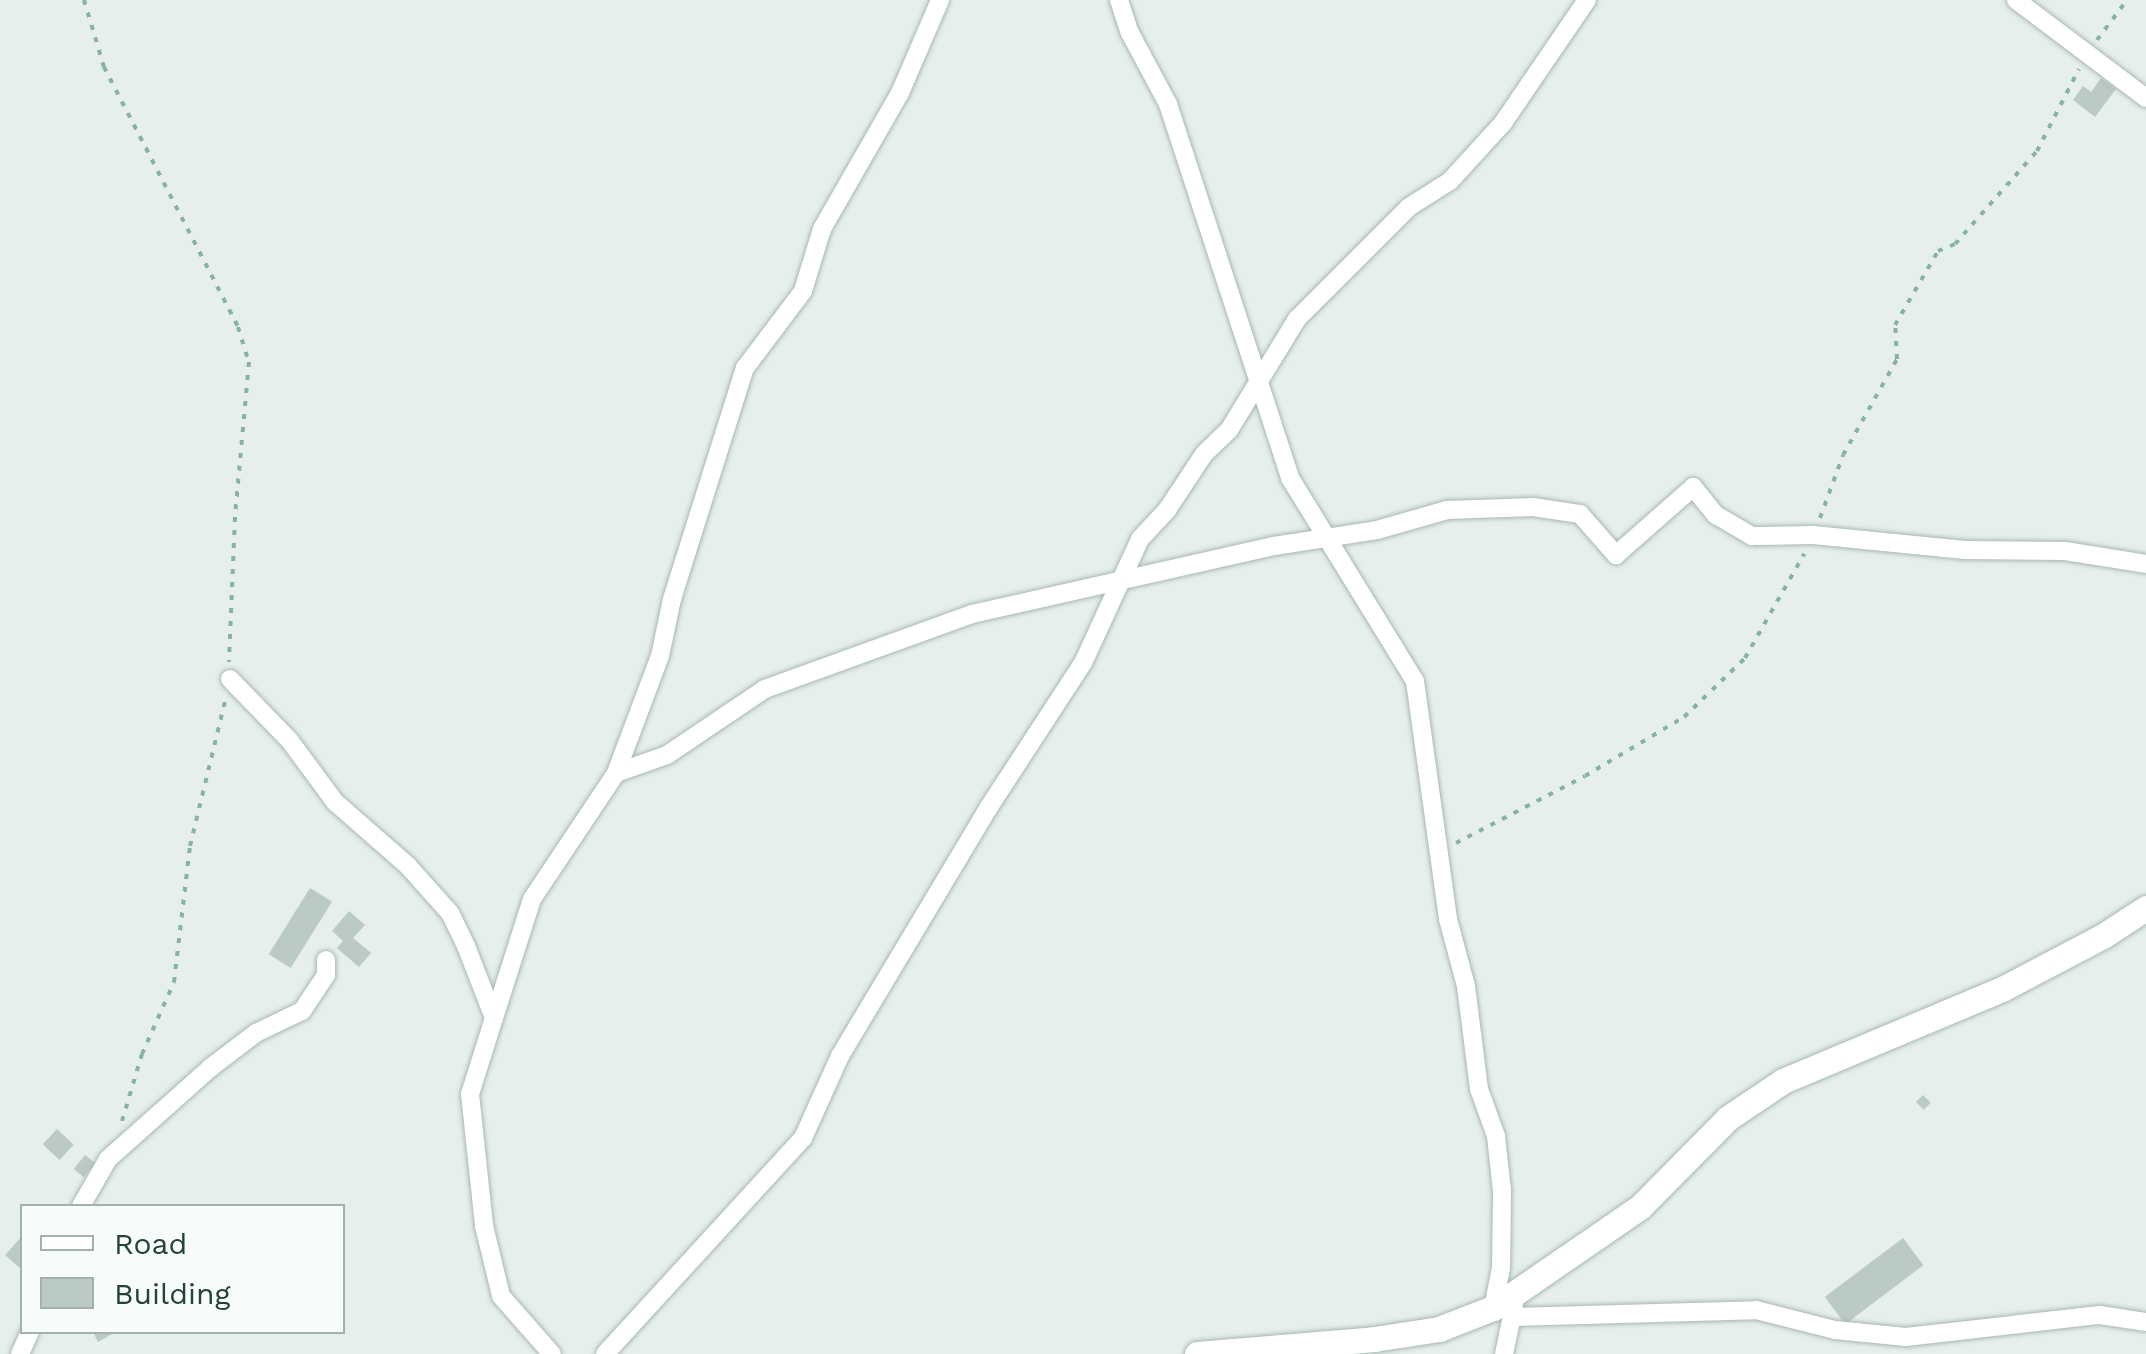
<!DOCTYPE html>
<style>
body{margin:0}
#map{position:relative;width:2146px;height:1354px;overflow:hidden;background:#e6efeb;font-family:"Work Sans",sans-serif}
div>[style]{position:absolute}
.building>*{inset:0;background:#bbcac4;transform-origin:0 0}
.path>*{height:4px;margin-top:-2px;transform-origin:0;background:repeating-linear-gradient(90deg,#86b3a5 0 5px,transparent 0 13px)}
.roads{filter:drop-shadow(0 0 2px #a8b8b2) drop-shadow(0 0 2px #a8b8b2)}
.street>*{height:18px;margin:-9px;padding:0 9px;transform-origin:9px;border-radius:9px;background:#fff}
.secondary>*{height:25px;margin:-12.5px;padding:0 12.5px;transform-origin:12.5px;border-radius:12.5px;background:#fff}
span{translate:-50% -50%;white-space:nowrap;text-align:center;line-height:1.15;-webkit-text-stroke:8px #f7fbf9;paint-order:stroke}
.legend{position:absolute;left:20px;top:1204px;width:325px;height:130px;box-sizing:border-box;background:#f7fbf9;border:2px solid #a3b1ad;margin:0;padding:12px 18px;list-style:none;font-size:30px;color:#24423a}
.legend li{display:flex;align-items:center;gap:20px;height:50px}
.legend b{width:50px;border:2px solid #a3b1ad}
</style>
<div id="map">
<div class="building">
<div style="clip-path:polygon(2101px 78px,2116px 89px,2095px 117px,2073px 100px,2083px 86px,2091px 92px)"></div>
<div style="left:310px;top:888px;width:26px;height:78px;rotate:32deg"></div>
<div style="clip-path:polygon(349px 911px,365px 925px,353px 938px,371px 953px,359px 967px,337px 948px,343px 941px,332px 931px)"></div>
<div style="left:1923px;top:1095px;width:11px;height:10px;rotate:45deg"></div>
<div style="left:57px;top:1129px;width:23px;height:21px;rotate:43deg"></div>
<div style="left:85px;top:1155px;width:13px;height:18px;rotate:39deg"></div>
<div style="clip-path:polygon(22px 1236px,22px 1266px,20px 1268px,5px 1255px)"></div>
<div style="left:1903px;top:1238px;width:34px;height:98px;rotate:53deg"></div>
<div style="clip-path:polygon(93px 1332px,116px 1332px,98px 1342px)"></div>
</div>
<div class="path">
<div style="left:84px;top:0;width:70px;rotate:73.4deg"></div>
<div style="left:104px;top:67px;width:292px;rotate:62.7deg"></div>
<div style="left:238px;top:327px;width:37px;rotate:73deg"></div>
<div style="left:249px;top:362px;width:156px;rotate:95.2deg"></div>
<div style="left:235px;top:517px;width:145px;rotate:92.4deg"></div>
<div style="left:2097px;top:40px;width:50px;rotate:-53.1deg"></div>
<div style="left:1820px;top:518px;width:67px;rotate:-69.9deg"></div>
<div style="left:1843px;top:455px;width:110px;rotate:-60.6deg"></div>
<div style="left:1897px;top:359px;width:34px;rotate:-93deg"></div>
<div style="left:1895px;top:325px;width:86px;rotate:-59.8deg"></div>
<div style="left:1938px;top:251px;width:18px;rotate:-22deg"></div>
<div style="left:1955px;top:244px;width:124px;rotate:-48.6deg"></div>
<div style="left:2037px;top:151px;width:92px;rotate:-62.9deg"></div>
<div style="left:1456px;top:843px;width:145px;rotate:-27.4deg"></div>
<div style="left:1585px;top:776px;width:115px;rotate:-30.8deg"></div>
<div style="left:1684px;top:717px;width:85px;rotate:-44deg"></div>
<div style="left:1745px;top:658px;width:120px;rotate:-60.4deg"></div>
<div style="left:122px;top:1121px;width:70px;rotate:-73.4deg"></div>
<div style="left:142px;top:1054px;width:79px;rotate:-66deg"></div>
<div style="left:174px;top:982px;width:137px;rotate:-83.3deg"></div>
<div style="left:190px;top:846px;width:149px;rotate:-76.4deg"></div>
</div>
<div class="roads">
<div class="street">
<div style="left:1119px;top:0;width:35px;rotate:72deg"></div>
<div style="left:1130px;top:33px;width:81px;rotate:61.8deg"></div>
<div style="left:1168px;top:104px;width:393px;rotate:71.9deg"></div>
<div style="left:1290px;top:478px;width:238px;rotate:58.4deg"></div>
<div style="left:1415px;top:681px;width:240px;rotate:82.1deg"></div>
<div style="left:1448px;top:919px;width:69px;rotate:75deg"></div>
<div style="left:1466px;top:986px;width:104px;rotate:82.8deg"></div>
<div style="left:1479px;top:1089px;width:50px;rotate:70.1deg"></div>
<div style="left:1496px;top:1136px;width:55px;rotate:83.8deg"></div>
<div style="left:1502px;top:1191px;width:77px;rotate:90.7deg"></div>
<div style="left:1501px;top:1268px;width:41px;rotate:101.3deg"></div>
<div style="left:2016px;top:0;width:163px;rotate:37deg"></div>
<div style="left:230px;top:679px;width:86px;rotate:45.9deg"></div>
<div style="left:290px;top:741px;width:76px;rotate:53.6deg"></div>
<div style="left:335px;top:802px;width:97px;rotate:41.2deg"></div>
<div style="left:408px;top:866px;width:63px;rotate:48.2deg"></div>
<div style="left:450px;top:913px;width:37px;rotate:64deg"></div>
<div style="left:466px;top:946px;width:77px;rotate:68.7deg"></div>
<div style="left:494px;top:1018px;width:80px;rotate:107.5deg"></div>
<div style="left:470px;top:1094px;width:133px;rotate:83.9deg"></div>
<div style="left:484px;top:1226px;width:72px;rotate:76.3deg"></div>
<div style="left:501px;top:1296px;width:77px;rotate:48.7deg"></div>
<div style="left:616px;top:773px;width:54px;rotate:-19.4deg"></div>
<div style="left:667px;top:755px;width:118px;rotate:-34deg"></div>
<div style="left:765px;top:689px;width:220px;rotate:-19.9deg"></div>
<div style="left:972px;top:614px;width:310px;rotate:-12.7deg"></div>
<div style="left:1274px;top:546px;width:104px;rotate:-8.8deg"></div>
<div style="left:1377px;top:530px;width:73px;rotate:-15.9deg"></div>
<div style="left:1447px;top:510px;width:86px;rotate:-2deg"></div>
<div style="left:1533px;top:507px;width:48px;rotate:8.5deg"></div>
<div style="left:1580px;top:514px;width:55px;rotate:48.7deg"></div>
<div style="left:1616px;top:555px;width:103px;rotate:-41.4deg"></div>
<div style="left:1693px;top:487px;width:36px;rotate:51deg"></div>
<div style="left:1716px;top:515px;width:42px;rotate:30.3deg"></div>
<div style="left:1752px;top:536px;width:61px;rotate:-0.9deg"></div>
<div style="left:1813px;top:535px;width:153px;rotate:5.6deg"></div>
<div style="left:1965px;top:550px;width:100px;rotate:0.6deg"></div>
<div style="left:2065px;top:551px;width:82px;rotate:9.1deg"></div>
<div style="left:494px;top:1018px;width:125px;rotate:-72.3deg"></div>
<div style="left:532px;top:899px;width:151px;rotate:-56.3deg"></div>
<div style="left:616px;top:773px;width:125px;rotate:-69.4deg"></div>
<div style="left:660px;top:656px;width:58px;rotate:-78.1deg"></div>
<div style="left:672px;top:599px;width:242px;rotate:-72.5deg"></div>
<div style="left:745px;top:368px;width:96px;rotate:-53deg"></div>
<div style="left:803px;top:291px;width:65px;rotate:-73deg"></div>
<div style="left:822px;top:229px;width:157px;rotate:-60.2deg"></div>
<div style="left:900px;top:93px;width:101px;rotate:-66.7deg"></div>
<div style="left:81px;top:1206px;width:54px;rotate:-60.1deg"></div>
<div style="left:108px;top:1159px;width:137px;rotate:-41.7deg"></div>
<div style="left:210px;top:1068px;width:58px;rotate:-37.3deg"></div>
<div style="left:256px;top:1033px;width:51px;rotate:-25.6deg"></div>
<div style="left:302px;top:1011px;width:43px;rotate:-56.3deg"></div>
<div style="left:326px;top:975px;width:15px;rotate:-90deg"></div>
<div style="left:1512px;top:1317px;width:244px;rotate:-1.6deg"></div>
<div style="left:1756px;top:1310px;width:81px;rotate:14.2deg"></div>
<div style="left:1835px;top:1330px;width:71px;rotate:5.6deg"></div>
<div style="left:1906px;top:1337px;width:195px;rotate:-6.5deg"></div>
<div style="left:2100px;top:1315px;width:47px;rotate:8.7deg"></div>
<div style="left:20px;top:1354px;width:24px;rotate:-66deg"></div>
<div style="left:605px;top:1354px;width:293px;rotate:-47.5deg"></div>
<div style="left:803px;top:1138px;width:90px;rotate:-65.7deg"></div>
<div style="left:840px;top:1056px;width:290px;rotate:-59.1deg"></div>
<div style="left:989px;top:807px;width:172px;rotate:-56.9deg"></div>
<div style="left:1083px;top:663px;width:136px;rotate:-65.3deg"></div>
<div style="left:1140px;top:539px;width:40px;rotate:-47deg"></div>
<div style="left:1167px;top:510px;width:67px;rotate:-56.5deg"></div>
<div style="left:1204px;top:454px;width:35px;rotate:-44deg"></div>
<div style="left:1229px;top:430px;width:130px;rotate:-58.5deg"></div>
<div style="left:1297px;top:319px;width:158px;rotate:-45deg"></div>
<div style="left:1409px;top:207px;width:49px;rotate:-32.4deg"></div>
<div style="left:1450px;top:181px;width:79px;rotate:-47.6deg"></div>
<div style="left:1503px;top:123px;width:149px;rotate:-55.7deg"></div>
<div style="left:1504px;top:1354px;width:49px;rotate:-78.2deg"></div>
</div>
<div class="secondary">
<div style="left:1197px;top:1354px;width:178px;rotate:-4.8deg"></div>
<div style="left:1374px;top:1339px;width:66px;rotate:-8.7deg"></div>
<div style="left:1439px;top:1329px;width:58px;rotate:-21.3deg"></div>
<div style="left:1493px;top:1308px;width:178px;rotate:-34.5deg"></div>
<div style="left:1640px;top:1207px;width:125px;rotate:-45.3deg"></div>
<div style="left:1728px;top:1118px;width:66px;rotate:-33.9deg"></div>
<div style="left:1783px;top:1081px;width:238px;rotate:-22.8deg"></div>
<div style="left:2002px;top:989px;width:114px;rotate:-27.7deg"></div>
<div style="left:2103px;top:936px;width:51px;rotate:-33.1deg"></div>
</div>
</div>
<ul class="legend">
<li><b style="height:12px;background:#fff"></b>Road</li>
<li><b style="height:28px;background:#bbcac4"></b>Building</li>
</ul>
</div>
